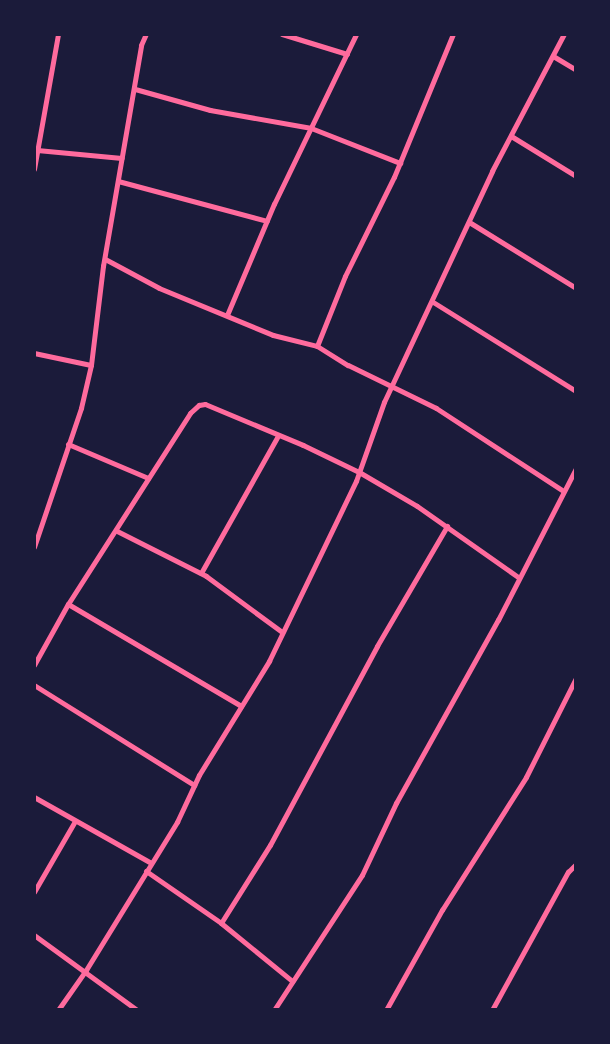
<!DOCTYPE html>
<style>
body{margin:0}
#map{position:relative;width:610px;height:1044px;overflow:hidden;background:#1b1b3a;font-family:Karla,sans-serif}
div>[style]{position:absolute}
.minor>*{height:5px;margin:-2.5px;padding:0 2.5px;transform-origin:2.5px;border-radius:2.5px;background:#ff6b9d}
span{translate:-50% -50%;white-space:nowrap;text-align:center;line-height:1.15;-webkit-text-stroke:6px #1b1b3a;paint-order:stroke}
.frame{position:absolute;inset:0;border:36px solid #1b1b3a;pointer-events:none}
</style>
<div id="map">
<div class="minor">
<div style="left:282px;top:34px;width:68px;rotate:17.1deg"></div>
<div style="left:553px;top:56px;width:27px;rotate:31deg"></div>
<div style="left:135px;top:89px;width:78px;rotate:15.6deg"></div>
<div style="left:210px;top:110px;width:103px;rotate:10.1deg"></div>
<div style="left:311px;top:128px;width:96px;rotate:21.5deg"></div>
<div style="left:511px;top:136px;width:76px;rotate:31.6deg"></div>
<div style="left:37px;top:150px;width:85px;rotate:5.4deg"></div>
<div style="left:34px;top:169px;width:137px;rotate:-79.9deg"></div>
<div style="left:118px;top:181px;width:154px;rotate:15deg"></div>
<div style="left:469px;top:222px;width:126px;rotate:31.7deg"></div>
<div style="left:105px;top:259px;width:61px;rotate:28.2deg"></div>
<div style="left:159px;top:288px;width:123px;rotate:22.4deg"></div>
<div style="left:273px;top:335px;width:45px;rotate:14deg"></div>
<div style="left:317px;top:346px;width:36px;rotate:32deg"></div>
<div style="left:348px;top:365px;width:98px;rotate:26deg"></div>
<div style="left:436px;top:408px;width:150px;rotate:33.1deg"></div>
<div style="left:433px;top:302px;width:168px;rotate:31.9deg"></div>
<div style="left:227px;top:315px;width:121px;rotate:-67.1deg"></div>
<div style="left:274px;top:204px;width:189px;rotate:-64.2deg"></div>
<div style="left:317px;top:346px;width:75px;rotate:-68.2deg"></div>
<div style="left:345px;top:276px;width:110px;rotate:-63.7deg"></div>
<div style="left:394px;top:177px;width:155px;rotate:-67.6deg"></div>
<div style="left:34px;top:353px;width:58px;rotate:11.9deg"></div>
<div style="left:68px;top:444px;width:87px;rotate:23deg"></div>
<div style="left:117px;top:531px;width:100px;rotate:26.8deg"></div>
<div style="left:206px;top:576px;width:94px;rotate:36.4deg"></div>
<div style="left:34px;top:547px;width:147px;rotate:-71.3deg"></div>
<div style="left:81px;top:408px;width:44px;rotate:-76.9deg"></div>
<div style="left:91px;top:365px;width:100px;rotate:-83.1deg"></div>
<div style="left:103px;top:266px;width:224px;rotate:-80.2deg"></div>
<div style="left:141px;top:45px;width:12px;rotate:-66deg"></div>
<div style="left:201px;top:573px;width:157px;rotate:-60.7deg"></div>
<div style="left:68px;top:604px;width:201px;rotate:30.5deg"></div>
<div style="left:34px;top:665px;width:70px;rotate:-60.9deg"></div>
<div style="left:68px;top:604px;width:227px;rotate:-57.4deg"></div>
<div style="left:190px;top:413px;width:12px;rotate:-42deg"></div>
<div style="left:199px;top:405px;width:6px;rotate:-9deg"></div>
<div style="left:205px;top:404px;width:106px;rotate:22.7deg"></div>
<div style="left:303px;top:445px;width:62px;rotate:25.7deg"></div>
<div style="left:359px;top:472px;width:67px;rotate:30.4deg"></div>
<div style="left:417px;top:506px;width:123px;rotate:35.1deg"></div>
<div style="left:34px;top:685px;width:189px;rotate:32deg"></div>
<div style="left:34px;top:797px;width:134px;rotate:29.4deg"></div>
<div style="left:146px;top:871px;width:91px;rotate:34.7deg"></div>
<div style="left:221px;top:923px;width:92px;rotate:39.2deg"></div>
<div style="left:34px;top:892px;width:82px;rotate:-60deg"></div>
<div style="left:221px;top:923px;width:92px;rotate:-57.9deg"></div>
<div style="left:270px;top:845px;width:226px;rotate:-61.7deg"></div>
<div style="left:377px;top:646px;width:139px;rotate:-59.7deg"></div>
<div style="left:34px;top:935px;width:127px;rotate:36.1deg"></div>
<div style="left:58px;top:1010px;width:49px;rotate:-55deg"></div>
<div style="left:86px;top:970px;width:174px;rotate:-58.4deg"></div>
<div style="left:177px;top:822px;width:52px;rotate:-64.9deg"></div>
<div style="left:199px;top:775px;width:134px;rotate:-58.4deg"></div>
<div style="left:269px;top:661px;width:200px;rotate:-64.2deg"></div>
<div style="left:356px;top:481px;width:84px;rotate:-70.5deg"></div>
<div style="left:384px;top:402px;width:255px;rotate:-64.9deg"></div>
<div style="left:492px;top:171px;width:155px;rotate:-62.3deg"></div>
<div style="left:274px;top:1010px;width:161px;rotate:-56.9deg"></div>
<div style="left:362px;top:875px;width:80px;rotate:-64.7deg"></div>
<div style="left:396px;top:803px;width:210px;rotate:-60.9deg"></div>
<div style="left:498px;top:620px;width:171px;rotate:-62.8deg"></div>
<div style="left:386px;top:1010px;width:115px;rotate:-60.8deg"></div>
<div style="left:442px;top:910px;width:157px;rotate:-57.7deg"></div>
<div style="left:526px;top:777px;width:111px;rotate:-63.2deg"></div>
<div style="left:492px;top:1010px;width:158px;rotate:-61.2deg"></div>
<div style="left:568px;top:872px;width:11px;rotate:-45deg"></div>
</div>
<div class="frame"></div>
</div>
